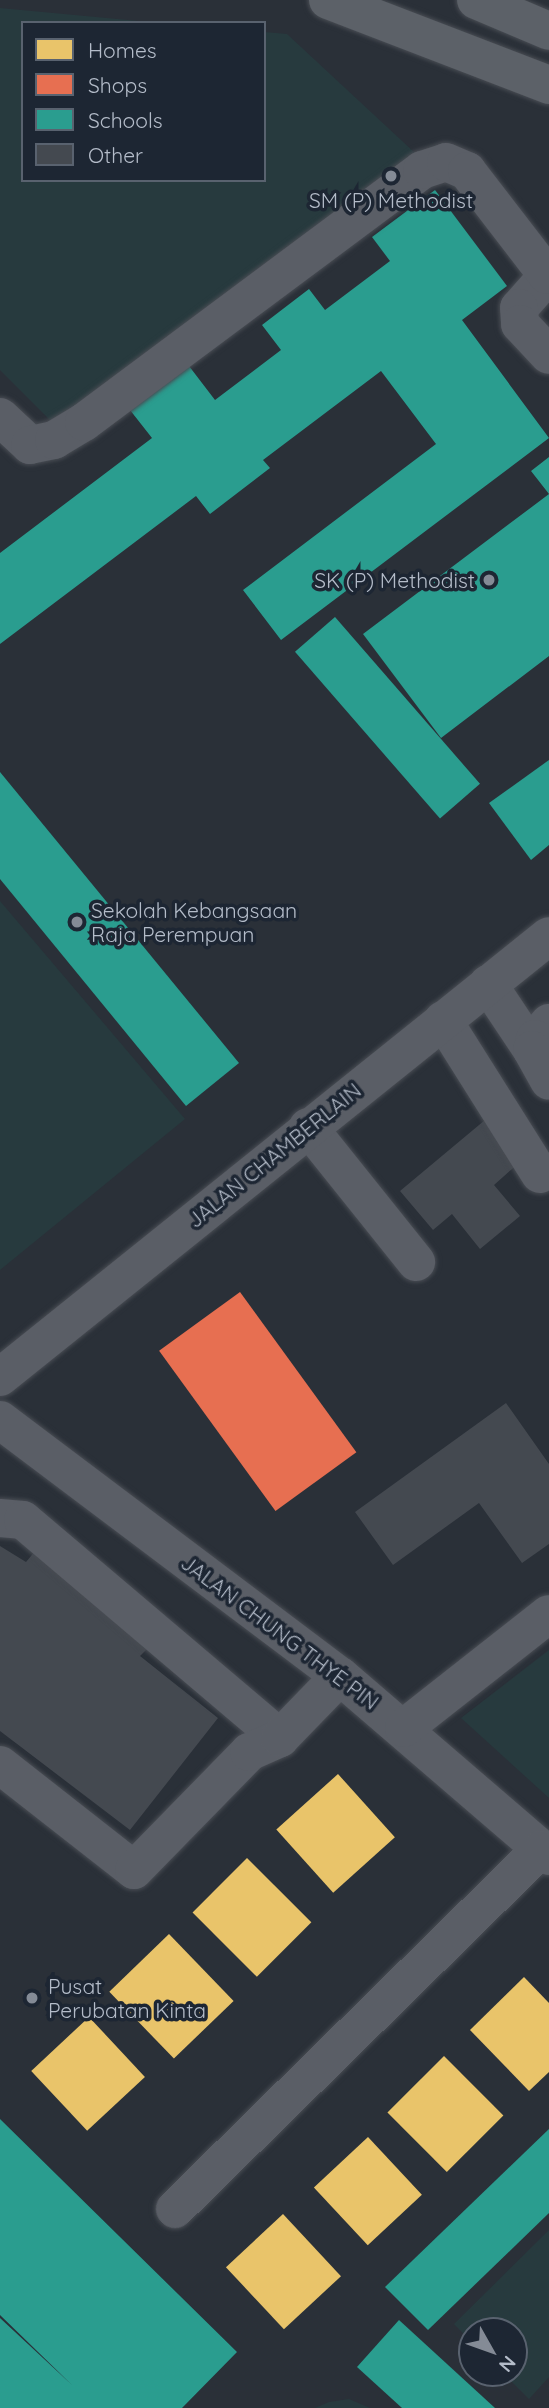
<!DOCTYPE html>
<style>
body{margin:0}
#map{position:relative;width:549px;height:2408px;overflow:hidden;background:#2a3038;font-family:Quicksand,sans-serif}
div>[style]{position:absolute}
.green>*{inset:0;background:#273a3e}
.homes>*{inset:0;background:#e9c46a;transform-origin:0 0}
.shops>*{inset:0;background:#e76f51;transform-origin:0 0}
.schools>*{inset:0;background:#2a9d8f;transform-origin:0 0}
.building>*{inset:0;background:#444950}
.roads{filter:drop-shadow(0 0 2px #484c53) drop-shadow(0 0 2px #484c53)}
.minor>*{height:38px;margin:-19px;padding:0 19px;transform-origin:19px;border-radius:19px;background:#5a5e66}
.major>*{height:38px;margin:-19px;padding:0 19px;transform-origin:19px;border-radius:19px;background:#5c6168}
.dots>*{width:19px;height:19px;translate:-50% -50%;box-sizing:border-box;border:4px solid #1d2633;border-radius:50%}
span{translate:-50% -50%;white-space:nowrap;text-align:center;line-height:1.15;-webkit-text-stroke:7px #1d2633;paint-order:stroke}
.poi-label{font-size:21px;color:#b4bcc9}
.right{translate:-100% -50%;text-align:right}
.left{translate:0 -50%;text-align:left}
.street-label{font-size:21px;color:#b4bcc9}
.legend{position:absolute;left:21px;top:21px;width:245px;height:161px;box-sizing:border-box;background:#1d2633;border:2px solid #59626f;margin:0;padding:9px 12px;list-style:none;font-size:21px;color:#b4bcc9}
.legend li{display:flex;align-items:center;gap:14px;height:35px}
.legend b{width:35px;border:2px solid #59626f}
.north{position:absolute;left:458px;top:2317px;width:70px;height:70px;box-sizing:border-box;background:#1d2633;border:2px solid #59626f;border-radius:50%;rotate:130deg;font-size:19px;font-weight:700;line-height:28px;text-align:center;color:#b4bcc9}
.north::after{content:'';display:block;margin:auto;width:24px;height:32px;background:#848b96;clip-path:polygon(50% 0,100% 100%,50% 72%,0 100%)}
</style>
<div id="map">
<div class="green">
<div style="clip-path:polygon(0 8px,160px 23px,23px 23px,23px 180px,264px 180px,264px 32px,287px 34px,415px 153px,61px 431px,0 370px)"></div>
<div style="clip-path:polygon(0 901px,185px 1119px,0 1270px)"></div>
<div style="clip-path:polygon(549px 1650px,549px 1798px,461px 1718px)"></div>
<div style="clip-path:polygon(549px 2230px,549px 2377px,529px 2399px,503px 2373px,514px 2373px,514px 2331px,472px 2331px,472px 2342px,454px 2324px)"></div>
<div style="clip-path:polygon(349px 2399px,370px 2408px,315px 2408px,329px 2402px)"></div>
</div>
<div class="homes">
<div style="left:338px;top:1774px;width:85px;height:83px;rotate:48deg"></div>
<div style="left:247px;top:1858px;width:91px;height:77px;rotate:45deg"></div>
<div style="left:169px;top:1934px;width:93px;height:83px;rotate:46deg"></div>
<div style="clip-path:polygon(524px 1977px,549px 2003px,549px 2072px,529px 2091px,470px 2030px)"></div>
<div style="left:89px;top:2017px;width:82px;height:79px;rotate:47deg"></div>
<div style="left:444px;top:2056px;width:84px;height:80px;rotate:45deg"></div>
<div style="left:368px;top:2137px;width:79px;height:74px;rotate:47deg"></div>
<div style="left:283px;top:2214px;width:85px;height:78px;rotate:47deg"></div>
</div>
<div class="shops">
<div style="left:240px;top:1292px;width:198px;height:100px;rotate:54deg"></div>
</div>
<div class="schools">
<div style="clip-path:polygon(435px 190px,507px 286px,462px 320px,549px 438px,281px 640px,243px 590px,436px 444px,381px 371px,263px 460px,270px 468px,210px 514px,196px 496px,0 644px,0 553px,152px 438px,130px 410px,189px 366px,215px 400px,281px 350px,262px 325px,309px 289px,325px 310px,390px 261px,372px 237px)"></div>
<div style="clip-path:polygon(549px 457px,549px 656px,441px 738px,363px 634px,549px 494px,531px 471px)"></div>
<div style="left:335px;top:617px;width:221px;height:53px;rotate:49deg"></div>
<div style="clip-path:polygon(549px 760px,549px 845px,531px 860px,489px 803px)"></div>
<div style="clip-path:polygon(0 772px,239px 1063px,186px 1106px,0 879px)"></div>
<div style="clip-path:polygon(0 2119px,237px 2352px,182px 2408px,0 2408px,0 2318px,72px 2385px,0 2315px)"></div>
<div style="clip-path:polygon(549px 2129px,549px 2213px,428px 2330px,385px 2287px)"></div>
<div style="clip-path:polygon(399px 2320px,495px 2408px,402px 2408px,357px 2367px)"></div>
</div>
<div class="building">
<div style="clip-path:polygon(485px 1120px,520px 1162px,494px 1185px,520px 1216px,480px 1249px,452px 1214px,433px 1230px,400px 1191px)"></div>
<div style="clip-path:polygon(506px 1403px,549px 1464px,549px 1544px,522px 1563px,479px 1503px,393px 1565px,355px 1512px)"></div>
<div style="clip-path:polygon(0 1546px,26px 1562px,36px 1550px,153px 1643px,140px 1656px,218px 1718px,130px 1830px,0 1731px)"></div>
</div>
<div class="roads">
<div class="minor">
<div style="left:549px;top:274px;width:45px;rotate:131.4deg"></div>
<div style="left:519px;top:308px;width:16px;rotate:86deg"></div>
<div style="left:520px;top:324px;width:42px;rotate:46.9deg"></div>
<div style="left:0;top:417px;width:41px;rotate:43deg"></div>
<div style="left:30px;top:445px;width:25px;rotate:-12deg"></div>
<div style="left:54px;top:440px;width:35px;rotate:-31deg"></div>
<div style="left:84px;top:422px;width:422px;rotate:-36.7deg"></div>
<div style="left:422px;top:170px;width:25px;rotate:-18deg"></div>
<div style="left:446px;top:162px;width:23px;rotate:23deg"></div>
<div style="left:467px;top:171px;width:131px;rotate:52.4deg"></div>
<div style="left:488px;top:984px;width:79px;rotate:56.3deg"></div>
<div style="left:443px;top:1020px;width:182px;rotate:57.8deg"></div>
<div style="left:549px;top:1023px;width:21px;rotate:131deg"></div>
<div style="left:535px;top:1039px;width:11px;rotate:105deg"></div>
<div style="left:532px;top:1050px;width:35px;rotate:61deg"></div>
<div style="left:308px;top:1127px;width:173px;rotate:51.3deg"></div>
<div style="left:0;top:1377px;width:704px;rotate:-38.77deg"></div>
<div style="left:0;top:1420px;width:426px;rotate:37deg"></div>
<div style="left:340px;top:1676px;width:276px;rotate:40.7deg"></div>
<div style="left:0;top:1518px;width:23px;rotate:5deg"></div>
<div style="left:23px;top:1520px;width:337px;rotate:40.3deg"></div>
<div style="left:404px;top:1728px;width:184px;rotate:-38.2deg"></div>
<div style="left:0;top:1765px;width:170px;rotate:38.1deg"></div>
<div style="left:134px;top:1870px;width:165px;rotate:-45.7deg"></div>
<div style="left:249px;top:1752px;width:34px;rotate:-24deg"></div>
<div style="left:280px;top:1738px;width:86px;rotate:-45.9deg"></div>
<div style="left:175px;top:2209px;width:513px;rotate:-44.53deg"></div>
</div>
<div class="major">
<div style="left:328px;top:0;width:237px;rotate:21deg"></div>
<div style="left:476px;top:0;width:79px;rotate:23deg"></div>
</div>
</div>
<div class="dots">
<div style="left:391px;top:176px;background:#848b96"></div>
<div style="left:489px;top:580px;background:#848b96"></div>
<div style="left:77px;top:922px;background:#848b96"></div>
<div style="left:32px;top:1998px;background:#848b96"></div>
</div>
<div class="poi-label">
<span style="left:391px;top:200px">SM (P) Methodist</span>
<span class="right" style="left:475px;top:580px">SK (P) Methodist</span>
<span class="left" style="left:91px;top:922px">Sekolah Kebangsaan<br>Raja Perempuan</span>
<span class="left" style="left:48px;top:1998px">Pusat<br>Perubatan Kinta</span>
</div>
<div class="street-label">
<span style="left:274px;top:1155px;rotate:-39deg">JALAN CHAMBERLAIN</span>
<span style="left:280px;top:1632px;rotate:37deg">JALAN CHUNG THYE PIN</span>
</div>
<ul class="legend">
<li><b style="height:19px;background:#e9c46a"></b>Homes</li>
<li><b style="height:19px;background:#e76f51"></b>Shops</li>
<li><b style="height:19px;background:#2a9d8f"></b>Schools</li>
<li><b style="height:19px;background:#444950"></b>Other</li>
</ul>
<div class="north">N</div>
</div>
